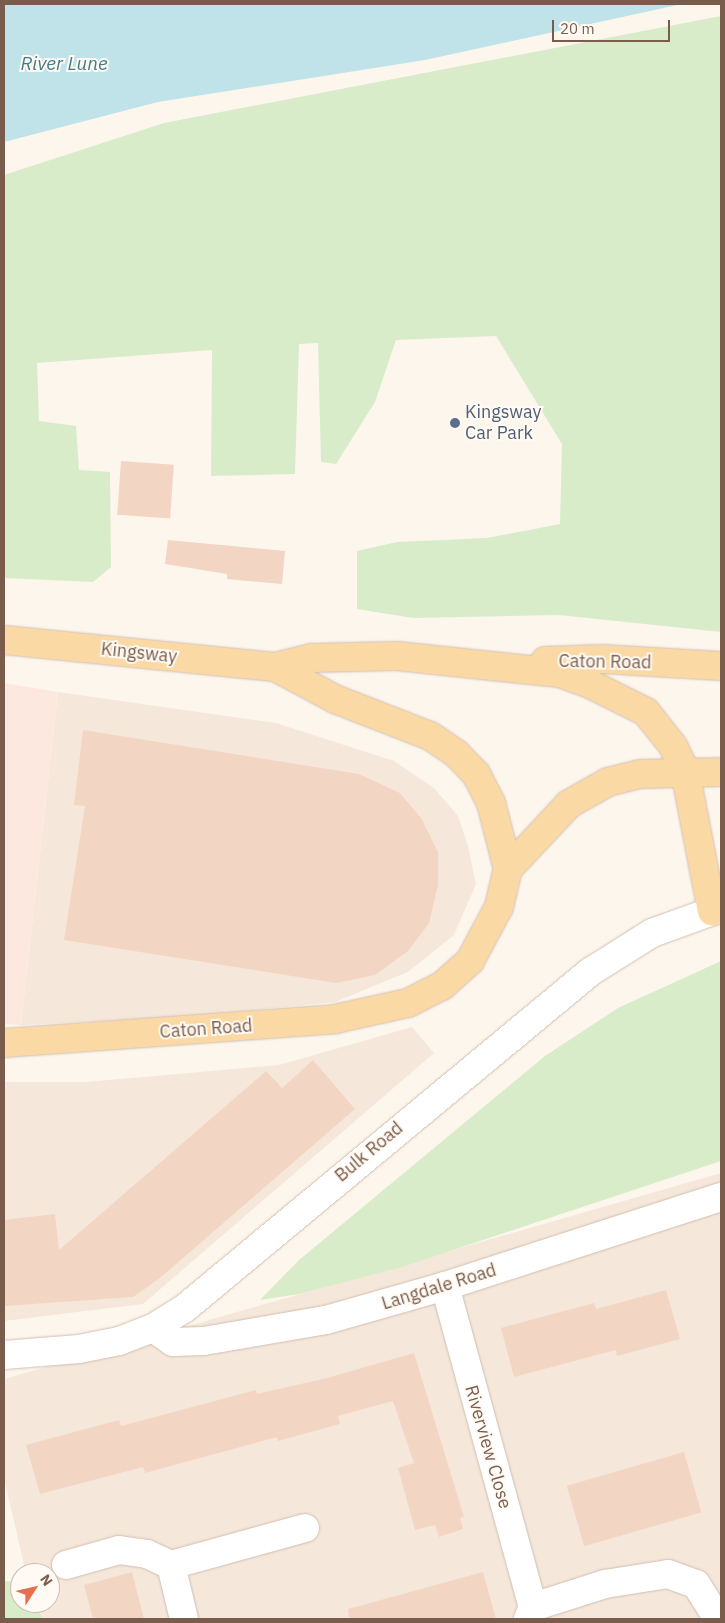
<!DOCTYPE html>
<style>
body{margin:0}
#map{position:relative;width:725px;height:1623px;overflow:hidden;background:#fdf6ec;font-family:"IBM Plex Sans",sans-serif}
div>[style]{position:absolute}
.residential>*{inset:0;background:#f5e8da}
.commercial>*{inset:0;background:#fde8e0}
.green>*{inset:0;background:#d8ecc9}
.water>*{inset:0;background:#bfe3e8}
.building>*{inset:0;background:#f3d5c3;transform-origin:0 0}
.roads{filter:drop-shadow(0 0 1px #d1beb0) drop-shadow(0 0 1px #d1beb0)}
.minor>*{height:28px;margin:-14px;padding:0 14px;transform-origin:14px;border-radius:14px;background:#fff}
.tertiary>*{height:28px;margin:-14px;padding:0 14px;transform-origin:14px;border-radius:14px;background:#fff}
.primary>*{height:28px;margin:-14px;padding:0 14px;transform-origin:14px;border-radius:14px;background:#fbd9a5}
.dots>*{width:14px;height:14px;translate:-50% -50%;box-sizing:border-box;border:2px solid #fffaf3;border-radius:50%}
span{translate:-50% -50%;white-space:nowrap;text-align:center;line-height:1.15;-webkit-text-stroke:4px #fffaf3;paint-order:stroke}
.service-label{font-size:18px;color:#4e5e75}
.left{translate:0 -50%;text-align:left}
.street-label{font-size:18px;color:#7a5c4d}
.water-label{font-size:19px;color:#437c86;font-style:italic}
.frame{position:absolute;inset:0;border:5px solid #7a5c4d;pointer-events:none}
.north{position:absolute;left:10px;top:1563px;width:50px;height:50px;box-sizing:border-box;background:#fffaf3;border:1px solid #cabbb1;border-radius:50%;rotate:55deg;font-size:14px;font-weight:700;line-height:20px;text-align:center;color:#7a5c4d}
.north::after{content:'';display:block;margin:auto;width:18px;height:22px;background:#e76f51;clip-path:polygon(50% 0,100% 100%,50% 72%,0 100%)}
.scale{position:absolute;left:552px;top:20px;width:118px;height:22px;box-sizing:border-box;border:2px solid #7a5c4d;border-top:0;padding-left:6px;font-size:15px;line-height:18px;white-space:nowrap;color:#7a5c4d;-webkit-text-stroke:4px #fffaf3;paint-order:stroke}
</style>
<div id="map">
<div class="residential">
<div style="clip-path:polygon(58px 692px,276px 723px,394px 761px,434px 788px,458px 816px,468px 846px,476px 884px,454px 935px,408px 972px,335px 1002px,180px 1017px,21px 1025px)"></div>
<div style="clip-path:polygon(412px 1027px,434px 1053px,143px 1304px,4px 1321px,4px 1082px,86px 1082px,279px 1065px)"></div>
<div style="clip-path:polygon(721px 1173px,721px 1619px,43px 1619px,36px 1603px,50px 1603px,50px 1573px,26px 1573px,4px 1479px,4px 1379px)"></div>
</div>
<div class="commercial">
<div style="clip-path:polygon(4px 683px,58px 692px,21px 1025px,4px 1024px)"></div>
</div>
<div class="green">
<div style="clip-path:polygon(721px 16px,721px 632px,559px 615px,413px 618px,357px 609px,357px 551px,397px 542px,487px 538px,560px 524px,562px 444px,496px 336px,396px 340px,375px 402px,336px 464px,321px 462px,318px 343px,299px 344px,295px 474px,211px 476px,212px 350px,37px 363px,39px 421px,76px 426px,79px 470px,110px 472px,111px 567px,93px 582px,4px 578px,4px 175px,164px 123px)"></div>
<div style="clip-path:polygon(721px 961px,721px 1161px,402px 1267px,299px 1294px,260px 1300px,299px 1260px,545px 1056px,618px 1008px)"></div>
<div style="clip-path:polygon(4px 1581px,20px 1582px,20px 1603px,36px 1603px,43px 1619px,4px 1619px)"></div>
</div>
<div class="water">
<div style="clip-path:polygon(4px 4px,682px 4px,425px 60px,158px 102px,4px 142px)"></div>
</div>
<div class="building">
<div style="left:121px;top:461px;width:53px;height:54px;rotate:4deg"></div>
<div style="clip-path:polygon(168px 540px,285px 551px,282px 584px,227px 579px,227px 574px,165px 564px)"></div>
<div style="clip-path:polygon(83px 730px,359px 774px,400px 793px,421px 818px,438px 852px,438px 885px,429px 923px,408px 951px,375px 975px,336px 983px,64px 940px,85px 806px,74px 805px)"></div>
<div style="clip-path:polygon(313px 1060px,355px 1109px,160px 1278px,133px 1297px,4px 1306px,4px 1220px,55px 1214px,59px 1250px,266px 1071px,282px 1088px)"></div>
<div style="clip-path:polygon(666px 1290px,680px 1339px,617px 1356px,616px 1350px,514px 1377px,501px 1328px,594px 1303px,596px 1309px)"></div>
<div style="clip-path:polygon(414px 1353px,464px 1517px,460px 1518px,463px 1529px,439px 1537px,435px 1525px,415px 1530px,398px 1468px,414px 1463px,393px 1401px,338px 1416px,340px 1424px,278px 1441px,277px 1437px,145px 1473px,143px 1467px,40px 1494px,26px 1445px,119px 1420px,121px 1426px,256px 1390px,257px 1394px,327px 1378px)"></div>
<div style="left:684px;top:1452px;width:63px;height:122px;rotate:74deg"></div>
<div style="clip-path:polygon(132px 1572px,144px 1619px,93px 1619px,84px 1585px)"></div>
<div style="clip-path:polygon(483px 1572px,496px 1619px,349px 1619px,348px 1609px)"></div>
</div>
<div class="roads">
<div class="minor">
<div style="left:445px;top:1286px;width:333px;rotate:74.7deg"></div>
<div style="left:533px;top:1607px;width:13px;rotate:113deg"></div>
<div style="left:153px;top:1328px;width:24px;rotate:35deg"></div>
<div style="left:173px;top:1342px;width:31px;rotate:-2deg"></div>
<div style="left:204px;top:1341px;width:124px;rotate:-9.8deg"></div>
<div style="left:326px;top:1320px;width:124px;rotate:-15.9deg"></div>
<div style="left:445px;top:1286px;width:290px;rotate:-17.9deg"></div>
<div style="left:66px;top:1565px;width:55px;rotate:-15.8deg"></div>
<div style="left:119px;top:1550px;width:28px;rotate:8deg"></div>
<div style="left:147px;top:1554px;width:26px;rotate:25deg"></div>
<div style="left:171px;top:1565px;width:139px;rotate:-15.4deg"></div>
<div style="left:171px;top:1565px;width:56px;rotate:76.5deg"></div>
<div style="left:533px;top:1607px;width:76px;rotate:-17.7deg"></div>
<div style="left:605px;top:1584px;width:64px;rotate:-9deg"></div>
<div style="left:668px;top:1574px;width:30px;rotate:20deg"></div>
<div style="left:696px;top:1584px;width:41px;rotate:57.8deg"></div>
</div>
<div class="tertiary">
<div style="left:4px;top:1355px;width:75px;rotate:-4.6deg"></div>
<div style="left:79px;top:1349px;width:41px;rotate:-11.3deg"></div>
<div style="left:119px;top:1341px;width:36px;rotate:-21deg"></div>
<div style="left:153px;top:1328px;width:38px;rotate:-32deg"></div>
<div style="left:185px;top:1308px;width:526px;rotate:-39.68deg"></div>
<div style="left:590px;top:972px;width:73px;rotate:-32.2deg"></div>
<div style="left:652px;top:933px;width:73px;rotate:-19.9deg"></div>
</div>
<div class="primary">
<div style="left:4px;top:640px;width:272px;rotate:5.7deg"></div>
<div style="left:275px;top:667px;width:38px;rotate:-14deg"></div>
<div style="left:312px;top:658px;width:85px;rotate:-1.3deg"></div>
<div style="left:397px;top:656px;width:164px;rotate:6deg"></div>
<div style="left:560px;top:673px;width:30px;rotate:20deg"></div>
<div style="left:588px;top:683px;width:65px;rotate:26.6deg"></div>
<div style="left:646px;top:712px;width:43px;rotate:51.5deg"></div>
<div style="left:673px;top:746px;width:28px;rotate:64deg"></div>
<div style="left:685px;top:771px;width:143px;rotate:79.1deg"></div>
<div style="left:545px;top:661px;width:57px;rotate:-2deg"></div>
<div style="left:602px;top:659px;width:119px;rotate:3.4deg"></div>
<div style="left:508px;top:869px;width:89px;rotate:-46.8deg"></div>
<div style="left:569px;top:804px;width:45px;rotate:-29.4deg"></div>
<div style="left:608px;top:782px;width:34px;rotate:-14deg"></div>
<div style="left:641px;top:774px;width:80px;rotate:-1.4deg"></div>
<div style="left:4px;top:1043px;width:332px;rotate:-4.1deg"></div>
<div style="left:335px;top:1019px;width:75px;rotate:-12.4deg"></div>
<div style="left:408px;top:1003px;width:38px;rotate:-27deg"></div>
<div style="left:442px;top:986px;width:38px;rotate:-42deg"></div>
<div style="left:470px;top:961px;width:61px;rotate:-61.8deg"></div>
<div style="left:499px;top:907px;width:39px;rotate:-77deg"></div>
<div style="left:508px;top:869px;width:68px;rotate:-104.4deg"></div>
<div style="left:491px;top:803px;width:33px;rotate:-117deg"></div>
<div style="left:476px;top:774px;width:28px;rotate:-134deg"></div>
<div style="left:457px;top:754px;width:32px;rotate:-146deg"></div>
<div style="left:430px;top:736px;width:102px;rotate:-158.7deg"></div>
<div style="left:335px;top:699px;width:68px;rotate:-151.9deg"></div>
</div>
</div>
<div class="dots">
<div style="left:455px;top:423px;background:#5c6f8a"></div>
</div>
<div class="service-label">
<span class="left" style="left:465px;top:423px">Kingsway<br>Car Park</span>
</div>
<div class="street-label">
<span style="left:139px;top:653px;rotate:6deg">Kingsway</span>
<span style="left:605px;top:662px;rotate:1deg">Caton Road</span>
<span style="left:206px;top:1029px;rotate:-4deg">Caton Road</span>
<span style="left:369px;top:1152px;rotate:-40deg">Bulk Road</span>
<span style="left:439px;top:1287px;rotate:-17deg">Langdale Road</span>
<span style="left:488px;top:1447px;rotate:74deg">Riverview Close</span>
</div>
<div class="water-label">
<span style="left:64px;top:64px">River Lune</span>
</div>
<div class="frame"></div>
<div class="north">N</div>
<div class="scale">20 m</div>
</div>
